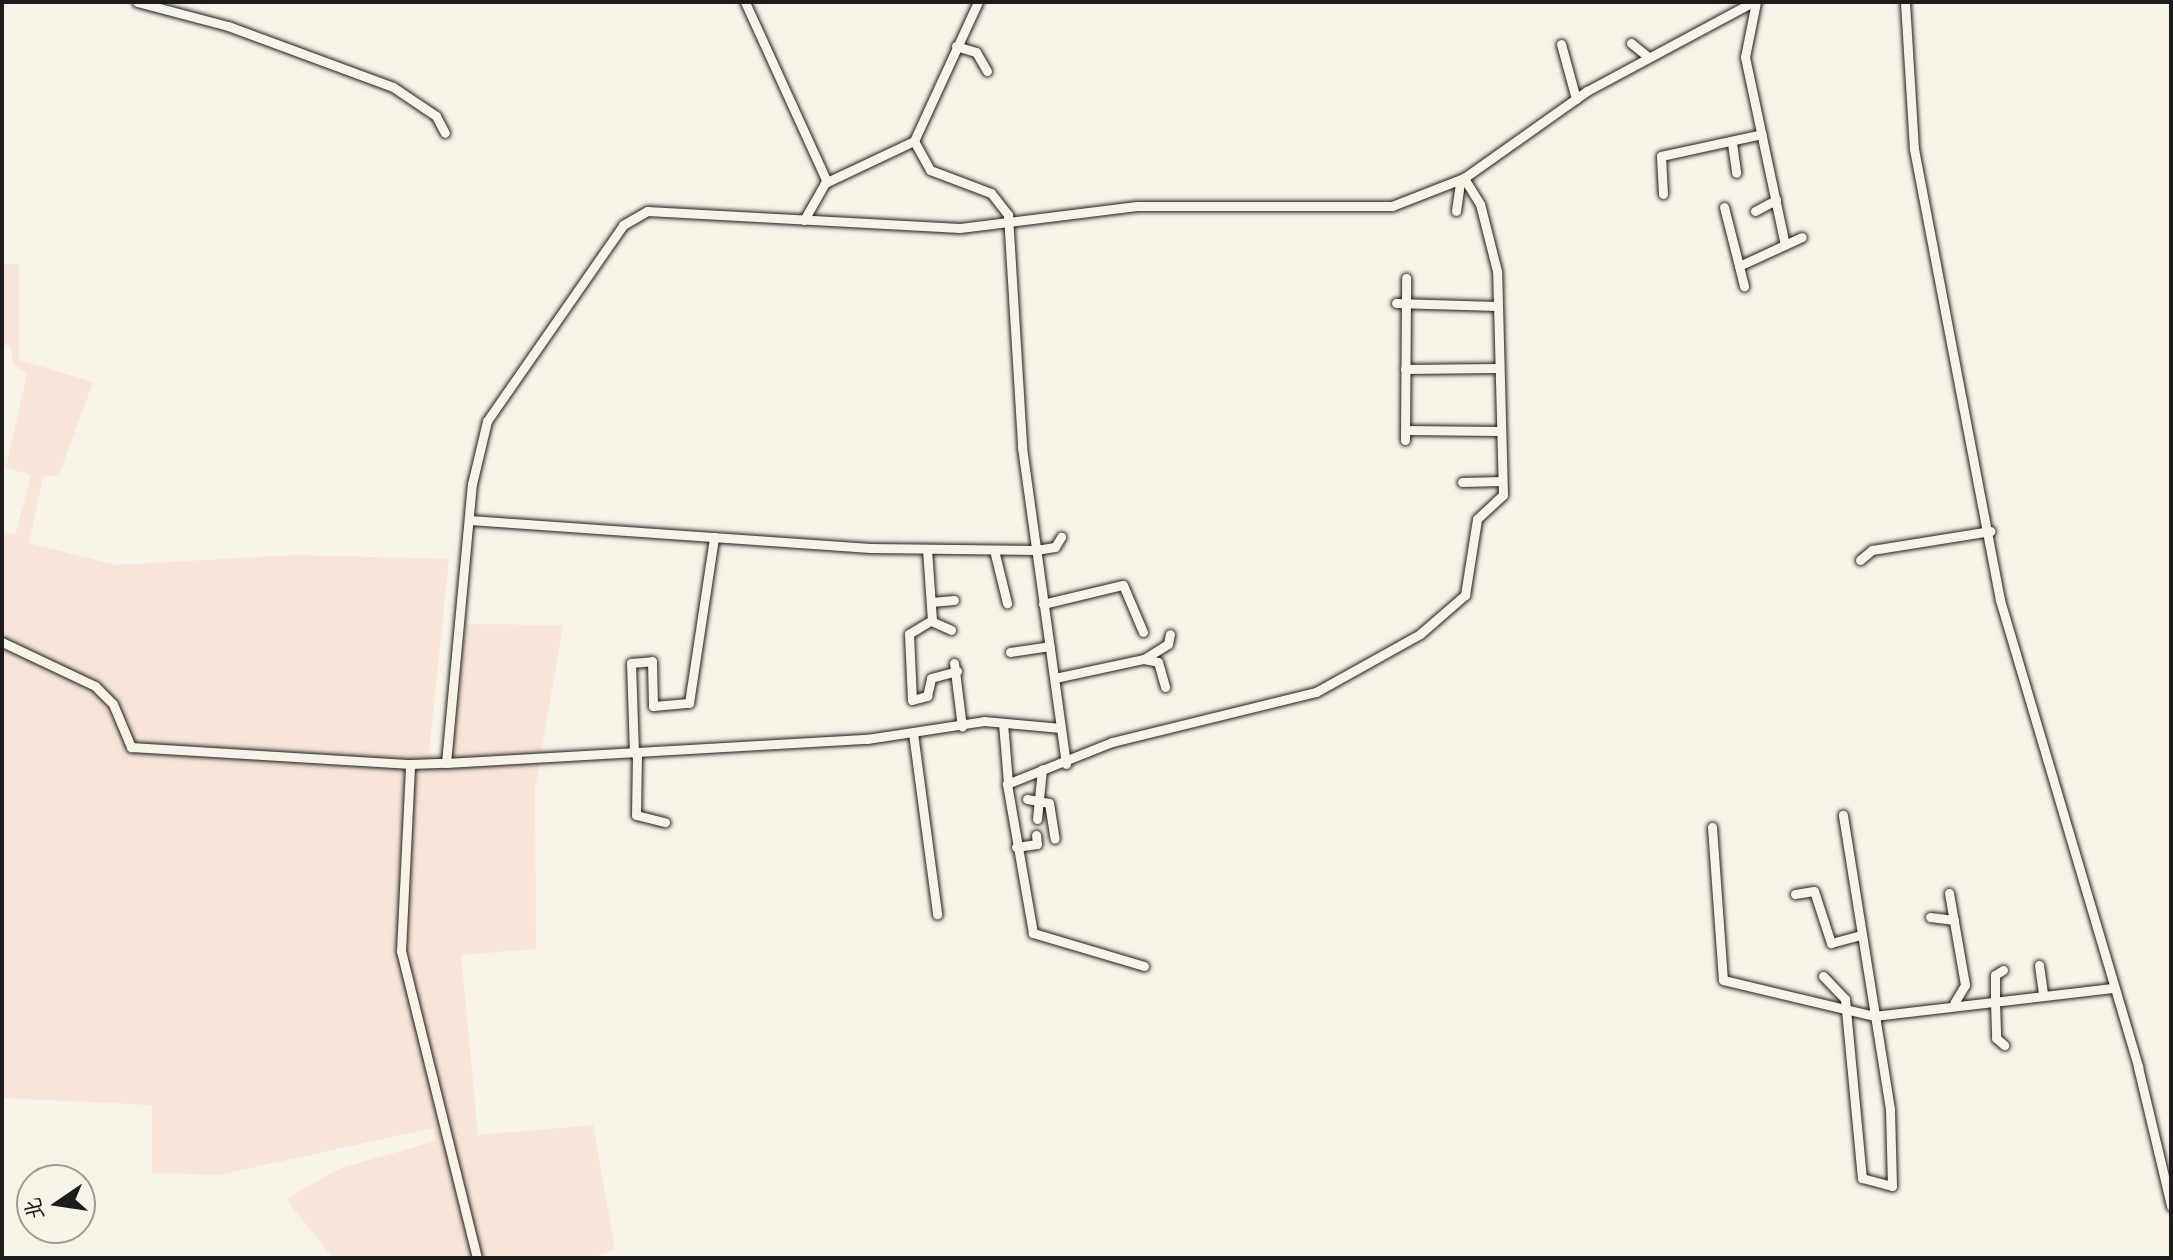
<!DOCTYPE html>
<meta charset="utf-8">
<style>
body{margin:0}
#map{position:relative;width:2173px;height:1260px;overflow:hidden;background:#f7f3e8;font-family:Sriracha,"LXGW WenKai TC",sans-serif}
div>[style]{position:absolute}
.built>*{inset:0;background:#f8e4d8}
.roads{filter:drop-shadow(0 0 2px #1c1c1c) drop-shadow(0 0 2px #1c1c1c)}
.minor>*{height:9px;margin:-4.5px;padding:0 4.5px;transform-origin:4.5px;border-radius:4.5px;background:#f7f3e8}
span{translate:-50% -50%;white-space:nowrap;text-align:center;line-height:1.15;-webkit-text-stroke:8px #f7f3e8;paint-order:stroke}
.frame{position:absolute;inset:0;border:4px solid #1c1c1c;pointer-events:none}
.north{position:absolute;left:16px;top:1164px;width:80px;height:80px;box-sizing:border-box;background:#f7f3e8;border:2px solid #9f9d96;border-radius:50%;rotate:257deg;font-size:22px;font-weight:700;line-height:32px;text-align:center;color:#1c1c1c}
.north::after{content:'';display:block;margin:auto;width:28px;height:36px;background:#1c1c1c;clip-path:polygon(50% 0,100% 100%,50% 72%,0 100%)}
</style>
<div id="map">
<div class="built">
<div style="clip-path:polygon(2px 264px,19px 264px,19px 360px,93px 382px,59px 475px,43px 477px,29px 543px,115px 565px,296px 555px,449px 559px,429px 753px,453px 753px,466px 624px,563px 625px,535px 789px,536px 949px,461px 955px,478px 1135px,593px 1125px,615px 1249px,591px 1258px,333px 1258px,286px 1199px,341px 1168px,436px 1141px,433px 1128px,219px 1175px,152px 1173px,152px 1105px,2px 1098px,2px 532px,15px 535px,31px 475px,6px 468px,27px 373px,13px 365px,10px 345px,2px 345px)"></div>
</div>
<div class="roads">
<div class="minor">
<div style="left:137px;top:2px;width:94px;rotate:14.8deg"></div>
<div style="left:228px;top:26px;width:176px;rotate:20.3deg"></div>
<div style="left:393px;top:87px;width:52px;rotate:34deg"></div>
<div style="left:436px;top:116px;width:19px;rotate:62deg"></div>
<div style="left:745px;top:2px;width:198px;rotate:65.5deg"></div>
<div style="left:1756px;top:2px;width:56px;rotate:101.3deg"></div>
<div style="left:1745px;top:57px;width:192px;rotate:78deg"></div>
<div style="left:1905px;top:2px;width:147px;rotate:86.5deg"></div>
<div style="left:1914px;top:149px;width:459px;rotate:79.2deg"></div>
<div style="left:2000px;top:600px;width:487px;rotate:73.5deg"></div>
<div style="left:2138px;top:1067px;width:143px;rotate:76.6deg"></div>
<div style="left:1631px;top:43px;width:21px;rotate:39deg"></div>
<div style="left:1561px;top:44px;width:57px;rotate:74.7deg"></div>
<div style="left:956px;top:46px;width:21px;rotate:17deg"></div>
<div style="left:976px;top:52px;width:22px;rotate:60deg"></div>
<div style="left:914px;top:141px;width:33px;rotate:61deg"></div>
<div style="left:930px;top:170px;width:65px;rotate:20.7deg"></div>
<div style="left:991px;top:193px;width:28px;rotate:52deg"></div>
<div style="left:1008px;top:215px;width:232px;rotate:86.5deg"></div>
<div style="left:1022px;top:447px;width:320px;rotate:82.1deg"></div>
<div style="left:1732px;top:143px;width:30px;rotate:82deg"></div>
<div style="left:1663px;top:194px;width:38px;rotate:-93deg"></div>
<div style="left:1661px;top:156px;width:103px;rotate:-12.3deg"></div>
<div style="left:1724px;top:207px;width:61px;rotate:75.7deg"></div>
<div style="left:1739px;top:266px;width:69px;rotate:-24.7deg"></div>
<div style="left:1456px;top:211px;width:30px;rotate:-82deg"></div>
<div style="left:1755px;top:211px;width:24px;rotate:-28deg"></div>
<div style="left:804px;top:220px;width:43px;rotate:-60.4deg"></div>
<div style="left:825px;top:183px;width:98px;rotate:-25.3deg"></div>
<div style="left:914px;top:141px;width:153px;rotate:-65.3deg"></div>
<div style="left:1739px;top:266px;width:21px;rotate:76deg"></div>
<div style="left:1396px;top:303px;width:101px;rotate:1.7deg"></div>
<div style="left:1405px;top:369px;width:91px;rotate:-0.6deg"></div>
<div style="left:1405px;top:430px;width:92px;rotate:0.6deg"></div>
<div style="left:1405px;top:440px;width:162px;rotate:-89.6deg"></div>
<div style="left:1462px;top:482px;width:40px;rotate:-1.4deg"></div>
<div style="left:469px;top:520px;width:402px;rotate:4deg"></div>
<div style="left:870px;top:548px;width:166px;rotate:0.7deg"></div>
<div style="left:1036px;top:550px;width:19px;rotate:-9deg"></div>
<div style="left:1055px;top:547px;width:12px;rotate:-59deg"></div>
<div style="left:927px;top:549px;width:71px;rotate:86deg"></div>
<div style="left:932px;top:620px;width:27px;rotate:149deg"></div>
<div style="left:909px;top:634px;width:66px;rotate:87.4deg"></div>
<div style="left:912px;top:700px;width:16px;rotate:-15deg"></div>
<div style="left:927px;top:696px;width:18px;rotate:-77deg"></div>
<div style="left:931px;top:678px;width:27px;rotate:-15deg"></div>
<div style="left:994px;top:550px;width:55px;rotate:76.2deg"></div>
<div style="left:1860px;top:560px;width:16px;rotate:-40deg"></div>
<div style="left:1872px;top:550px;width:120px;rotate:-9.1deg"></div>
<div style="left:931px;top:602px;width:23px;rotate:-5deg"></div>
<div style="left:1043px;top:604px;width:82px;rotate:-13.4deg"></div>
<div style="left:1123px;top:585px;width:51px;rotate:66.9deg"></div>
<div style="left:931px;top:621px;width:22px;rotate:24deg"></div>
<div style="left:2px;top:642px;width:103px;rotate:25.3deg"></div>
<div style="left:95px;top:686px;width:25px;rotate:45deg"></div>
<div style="left:113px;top:704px;width:47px;rotate:67.3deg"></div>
<div style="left:131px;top:747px;width:280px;rotate:3.5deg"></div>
<div style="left:1010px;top:652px;width:40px;rotate:-8.5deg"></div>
<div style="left:1144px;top:659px;width:28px;rotate:-32deg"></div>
<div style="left:1168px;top:644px;width:10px;rotate:-79deg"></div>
<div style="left:954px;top:663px;width:64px;rotate:82.9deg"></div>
<div style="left:1055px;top:678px;width:91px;rotate:-12.1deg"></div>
<div style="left:1144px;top:659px;width:14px;rotate:12deg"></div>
<div style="left:1158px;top:662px;width:26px;rotate:74deg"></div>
<div style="left:1003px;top:723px;width:60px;rotate:85.2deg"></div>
<div style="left:913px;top:733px;width:183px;rotate:82.4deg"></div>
<div style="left:634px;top:753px;width:90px;rotate:-91.9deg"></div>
<div style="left:631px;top:663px;width:21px;rotate:-5deg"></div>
<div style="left:652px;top:661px;width:45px;rotate:88.7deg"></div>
<div style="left:653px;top:706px;width:36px;rotate:-5deg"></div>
<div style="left:689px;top:703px;width:168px;rotate:-81.4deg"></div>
<div style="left:637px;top:753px;width:62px;rotate:90.9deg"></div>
<div style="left:636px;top:815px;width:30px;rotate:14deg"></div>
<div style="left:446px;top:763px;width:422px;rotate:-3.3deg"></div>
<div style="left:867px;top:739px;width:118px;rotate:-8.7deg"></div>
<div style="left:984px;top:721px;width:77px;rotate:5.2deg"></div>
<div style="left:1027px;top:799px;width:22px;rotate:10deg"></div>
<div style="left:1049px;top:803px;width:36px;rotate:81deg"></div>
<div style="left:1037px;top:819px;width:50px;rotate:-84.3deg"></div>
<div style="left:1712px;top:827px;width:153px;rotate:85.9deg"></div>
<div style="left:1723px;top:980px;width:155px;rotate:13.4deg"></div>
<div style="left:1874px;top:1016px;width:242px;rotate:-6.7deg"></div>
<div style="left:1016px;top:847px;width:21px;rotate:-8deg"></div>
<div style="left:1037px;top:844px;width:9px;rotate:-96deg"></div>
<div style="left:1949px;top:893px;width:93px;rotate:80.1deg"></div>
<div style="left:1965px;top:985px;width:21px;rotate:121deg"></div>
<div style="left:1795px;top:894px;width:19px;rotate:-9deg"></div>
<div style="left:1814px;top:891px;width:55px;rotate:71.9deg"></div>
<div style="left:1831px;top:943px;width:30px;rotate:-15deg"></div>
<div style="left:1930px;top:917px;width:24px;rotate:7deg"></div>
<div style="left:2039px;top:965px;width:28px;rotate:82deg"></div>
<div style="left:1144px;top:966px;width:116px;rotate:-163.4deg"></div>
<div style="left:1033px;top:933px;width:151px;rotate:-99.9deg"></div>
<div style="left:1007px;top:784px;width:113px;rotate:-21.8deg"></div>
<div style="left:1112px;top:742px;width:210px;rotate:-13.8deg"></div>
<div style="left:1316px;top:692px;width:119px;rotate:-29.1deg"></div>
<div style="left:1420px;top:634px;width:60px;rotate:-40.9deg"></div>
<div style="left:1465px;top:595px;width:77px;rotate:-81deg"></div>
<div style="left:1477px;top:519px;width:35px;rotate:-43deg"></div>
<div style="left:1503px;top:495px;width:224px;rotate:-91.5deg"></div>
<div style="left:1497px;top:271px;width:69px;rotate:-104.2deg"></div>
<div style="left:1480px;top:204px;width:31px;rotate:-122deg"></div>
<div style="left:2003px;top:970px;width:9px;rotate:148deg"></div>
<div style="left:1995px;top:975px;width:28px;rotate:90deg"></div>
<div style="left:1995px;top:1003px;width:35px;rotate:88deg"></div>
<div style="left:1996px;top:1038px;width:11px;rotate:41deg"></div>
<div style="left:1823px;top:976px;width:32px;rotate:46deg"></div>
<div style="left:1845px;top:999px;width:180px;rotate:84.6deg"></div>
<div style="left:1862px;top:1178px;width:31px;rotate:15deg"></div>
<div style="left:1892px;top:1186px;width:77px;rotate:-91.5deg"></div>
<div style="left:1890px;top:1109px;width:298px;rotate:-99.1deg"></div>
<div style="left:477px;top:1258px;width:316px;rotate:-103.9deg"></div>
<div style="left:401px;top:951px;width:187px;rotate:-87.2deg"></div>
<div style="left:410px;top:764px;width:36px;rotate:-2deg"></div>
<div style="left:446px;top:763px;width:280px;rotate:-84.7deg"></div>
<div style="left:472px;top:484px;width:65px;rotate:-76.6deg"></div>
<div style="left:487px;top:421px;width:239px;rotate:-55.2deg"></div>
<div style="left:623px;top:225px;width:28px;rotate:-30deg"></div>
<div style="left:647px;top:211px;width:313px;rotate:3.1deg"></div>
<div style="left:960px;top:228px;width:178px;rotate:-7.1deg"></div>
<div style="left:1137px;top:206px;width:255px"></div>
<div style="left:1392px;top:206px;width:77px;rotate:-21.3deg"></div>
<div style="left:1464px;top:178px;width:151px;rotate:-35.3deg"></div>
<div style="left:1587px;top:91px;width:188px;rotate:-28.2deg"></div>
</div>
</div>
<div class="frame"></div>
<div class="north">北</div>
</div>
